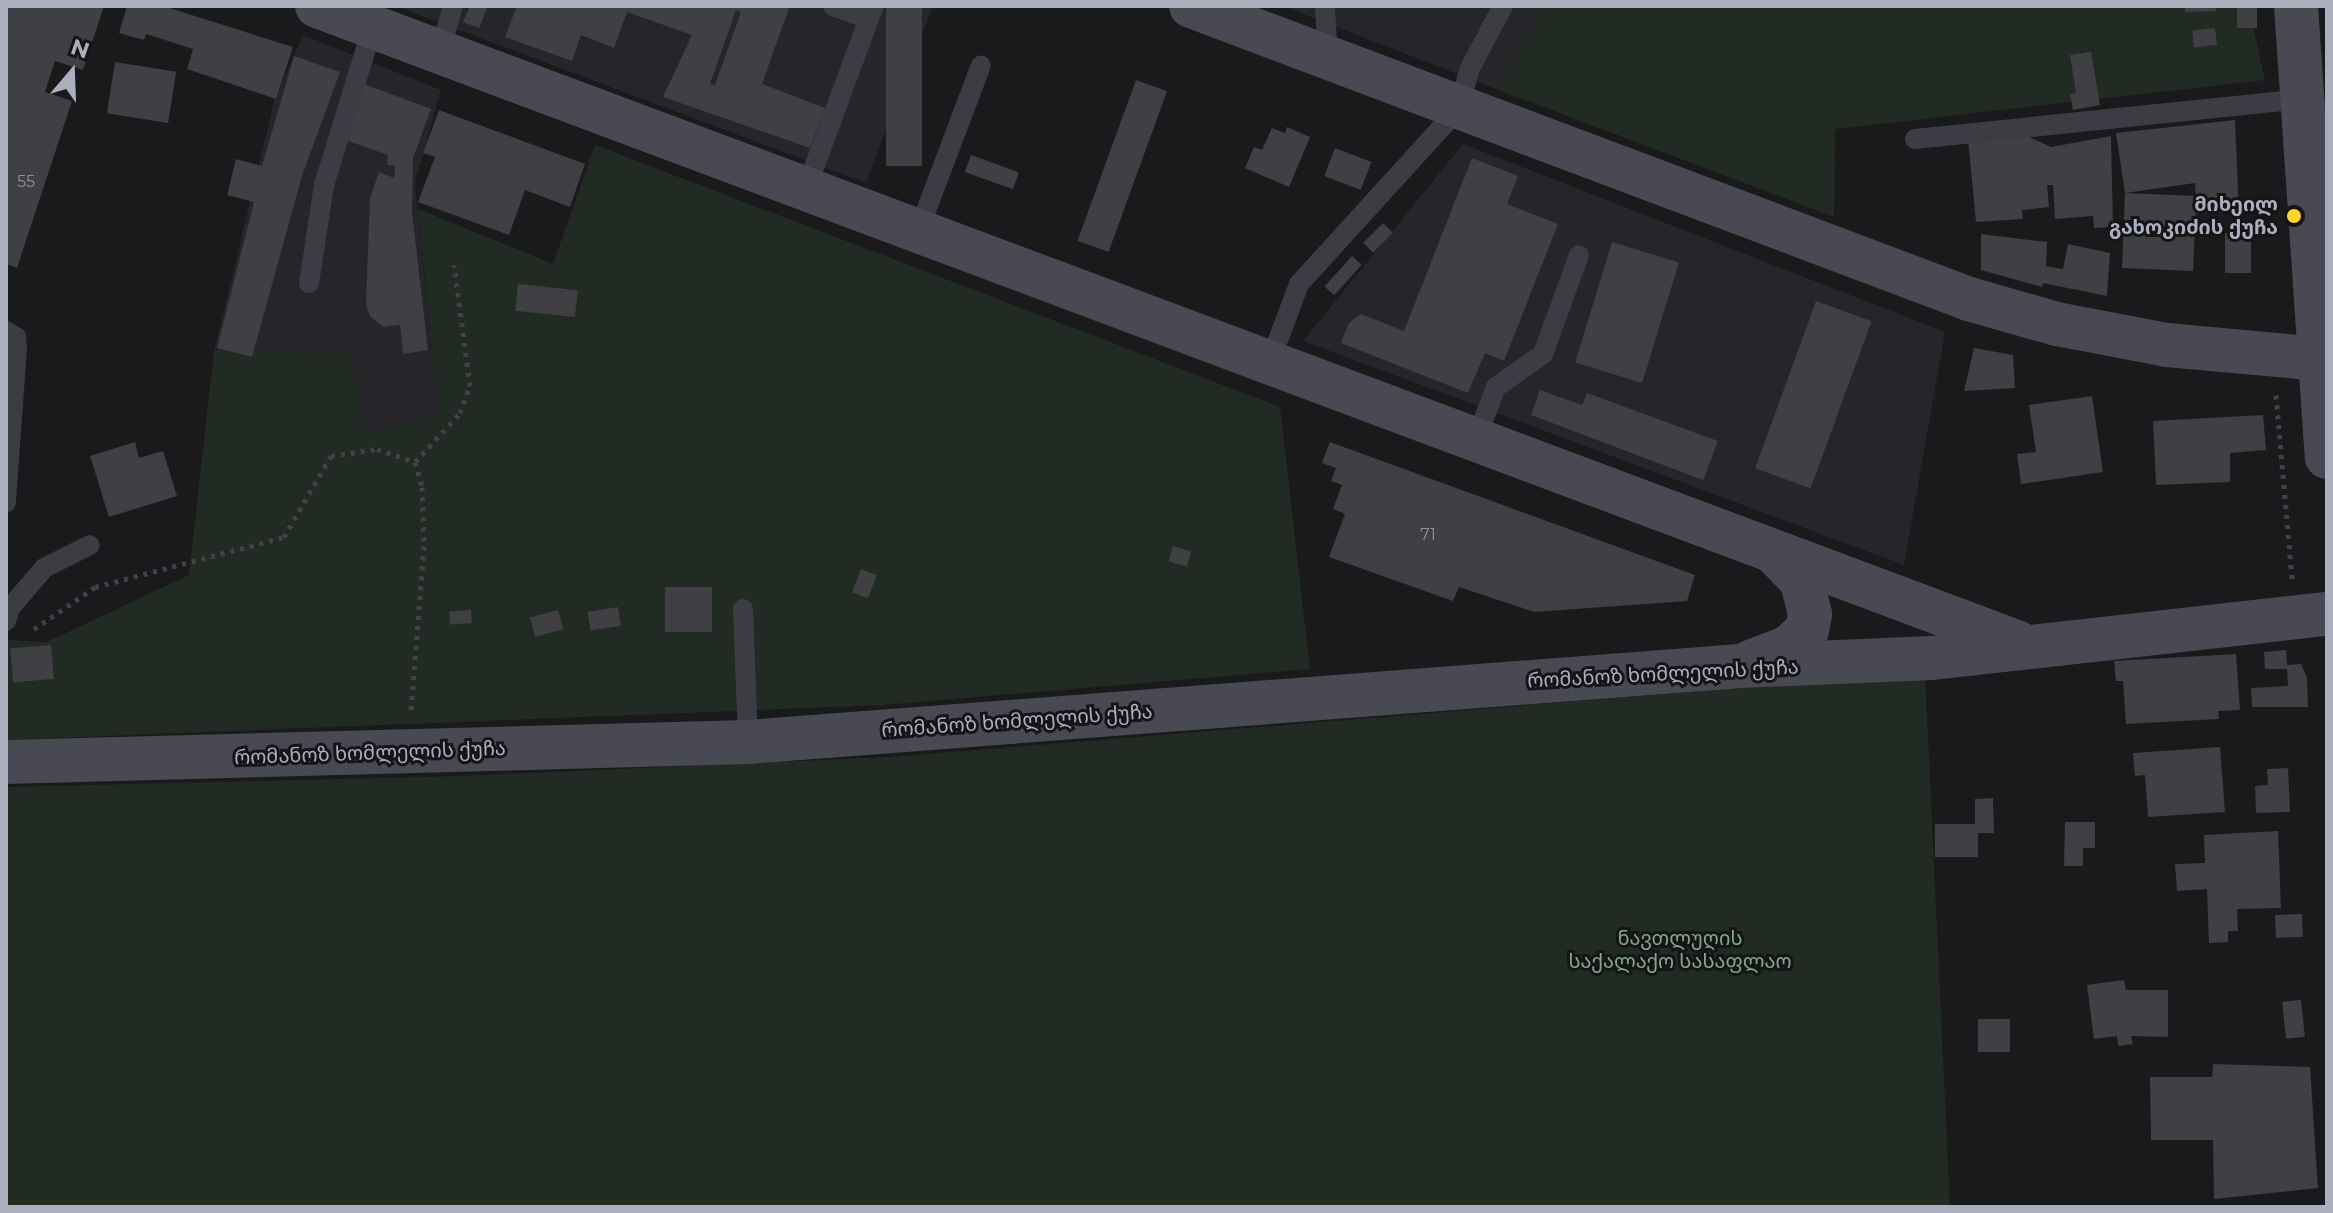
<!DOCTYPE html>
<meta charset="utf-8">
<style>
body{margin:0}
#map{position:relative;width:2333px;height:1213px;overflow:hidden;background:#1a1a1c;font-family:Montserrat,"Noto Sans Georgian",sans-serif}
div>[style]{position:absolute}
.built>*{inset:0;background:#26262a}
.green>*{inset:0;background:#212b24}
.building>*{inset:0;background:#3f3f44;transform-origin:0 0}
.path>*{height:5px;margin-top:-2.5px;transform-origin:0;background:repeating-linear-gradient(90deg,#404249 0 4px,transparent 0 10px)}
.lane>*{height:20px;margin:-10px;padding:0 10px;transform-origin:10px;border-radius:10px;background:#3c3d44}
.secondary>*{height:44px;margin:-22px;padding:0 22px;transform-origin:22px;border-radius:22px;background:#484952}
.dots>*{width:22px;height:22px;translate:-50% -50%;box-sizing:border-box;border:4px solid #151517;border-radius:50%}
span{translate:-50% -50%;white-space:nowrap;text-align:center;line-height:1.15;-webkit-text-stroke:6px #151517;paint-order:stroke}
.number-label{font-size:16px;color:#90929f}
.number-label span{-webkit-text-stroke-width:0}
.poi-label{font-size:20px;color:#abaebd;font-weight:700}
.right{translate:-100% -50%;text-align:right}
.street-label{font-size:20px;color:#abaebd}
.park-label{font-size:20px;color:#81a989}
.frame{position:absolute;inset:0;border:8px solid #abaebd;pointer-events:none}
.north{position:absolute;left:32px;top:32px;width:80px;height:80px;-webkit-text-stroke:6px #151517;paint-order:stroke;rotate:19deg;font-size:22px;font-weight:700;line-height:32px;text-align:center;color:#abaebd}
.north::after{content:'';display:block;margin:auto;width:28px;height:36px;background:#abaebd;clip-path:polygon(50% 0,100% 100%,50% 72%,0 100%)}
</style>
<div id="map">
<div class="built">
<div style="clip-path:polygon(395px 6px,933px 6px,866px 183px)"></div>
<div style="clip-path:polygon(1283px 6px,1544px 6px,1496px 89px)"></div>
<div style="clip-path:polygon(303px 35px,441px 90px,415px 183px,438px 416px,364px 433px,214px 351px,274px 102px)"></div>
<div style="clip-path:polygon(1463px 144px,1945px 332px,1904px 565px,1303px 341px)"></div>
</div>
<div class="green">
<div style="clip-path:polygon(1544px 6px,2248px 6px,2265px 80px,1835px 129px,1834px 217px,1496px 89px)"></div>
<div style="clip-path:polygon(595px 145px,1280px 407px,1310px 669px,883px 705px,6px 740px,6px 640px,47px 642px,189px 575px,214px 351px,350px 353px,365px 433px,438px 416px,418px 209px,553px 264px)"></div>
<div style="clip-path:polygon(1925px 673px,1950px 1207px,6px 1207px,6px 787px,463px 776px,890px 757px)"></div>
</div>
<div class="building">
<div style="clip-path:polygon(6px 6px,104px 6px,83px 70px,55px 61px,45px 92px,72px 101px,17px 268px,6px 264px)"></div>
<div style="clip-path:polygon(127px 6px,163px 6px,293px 47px,276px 99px,187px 69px,193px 49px,146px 34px,144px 40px,119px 33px)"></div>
<div style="clip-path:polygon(470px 6px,488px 6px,479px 28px,463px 22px)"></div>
<div style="clip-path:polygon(evenodd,517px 6px,789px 8px,762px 84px,825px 108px,810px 148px,663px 97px,692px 35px,627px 12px,614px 48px,581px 35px,572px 61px,505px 37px,517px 6px,736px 10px,741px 12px,715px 85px,710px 84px,736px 10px)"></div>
<div style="left:886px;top:6px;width:36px;height:160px"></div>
<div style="clip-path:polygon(2185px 6px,2215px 6px,2216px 11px,2185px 12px)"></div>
<div style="left:2237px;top:6px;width:20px;height:22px"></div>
<div style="left:2215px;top:28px;width:17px;height:23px;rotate:83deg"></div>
<div style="clip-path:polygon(2091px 52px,2100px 105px,2073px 110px,2070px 94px,2076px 93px,2070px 55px)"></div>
<div style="clip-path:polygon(294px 56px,340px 72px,302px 176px,252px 357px,217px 348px,254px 202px,227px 195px,236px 159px,262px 166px)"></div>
<div style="left:115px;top:62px;width:62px;height:52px;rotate:9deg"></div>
<div style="left:1136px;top:80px;width:33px;height:171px;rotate:20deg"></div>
<div style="clip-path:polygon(364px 84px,431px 109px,413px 158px,412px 213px,428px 350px,403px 354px,400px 325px,383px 327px,370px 316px,366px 304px,370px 198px,379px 172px,394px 178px,395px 166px,387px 165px,388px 155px,343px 139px)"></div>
<div style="clip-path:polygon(439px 110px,585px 164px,570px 207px,525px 190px,509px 235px,418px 202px,435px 157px,423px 153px)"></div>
<div style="clip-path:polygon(2235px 120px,2239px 212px,2196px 214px,2196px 202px,2193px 271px,2122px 268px,2125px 193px,2196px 196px,2195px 183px,2125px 193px,2116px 133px)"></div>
<div style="clip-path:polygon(1287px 127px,1310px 137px,1289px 187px,1245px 168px,1254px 147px,1262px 150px,1272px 128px,1285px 133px)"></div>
<div style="clip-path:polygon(2018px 132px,2051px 147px,2111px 136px,2113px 227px,2094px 228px,2093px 216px,2055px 219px,2053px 185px,2047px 185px,2049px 207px,2022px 210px,2023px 219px,1976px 222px,1968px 139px)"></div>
<div style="left:1335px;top:148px;width:39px;height:30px;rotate:21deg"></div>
<div style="left:971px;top:155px;width:51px;height:18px;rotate:20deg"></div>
<div style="clip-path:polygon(1472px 158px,1518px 176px,1507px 204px,1558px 224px,1504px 361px,1485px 353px,1468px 393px,1341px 343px,1349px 323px,1361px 314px,1404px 331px)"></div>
<div style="left:1383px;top:223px;width:14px;height:28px;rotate:45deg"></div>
<div style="left:2225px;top:233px;width:26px;height:40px"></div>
<div style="clip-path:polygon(1981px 234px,2047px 242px,2046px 266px,2063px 269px,2068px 244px,2110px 253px,2107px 296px,2043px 283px,2042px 287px,1981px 270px)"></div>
<div style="left:1612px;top:242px;width:70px;height:126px;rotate:17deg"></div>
<div style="left:1352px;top:256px;width:13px;height:41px;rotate:42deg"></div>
<div style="left:518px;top:284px;width:60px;height:27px;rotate:6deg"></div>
<div style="left:1816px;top:301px;width:59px;height:178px;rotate:20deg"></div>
<div style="clip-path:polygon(1974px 348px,2013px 355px,2015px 388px,1964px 391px)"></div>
<div style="clip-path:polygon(1540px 390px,1582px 405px,1587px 393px,1718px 441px,1703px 480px,1531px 415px)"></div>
<div style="clip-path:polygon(2092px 396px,2103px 472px,2021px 484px,2017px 454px,2036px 452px,2029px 405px)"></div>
<div style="clip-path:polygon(2263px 415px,2266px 450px,2230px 453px,2230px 482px,2156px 485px,2153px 421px)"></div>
<div style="clip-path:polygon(135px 442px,139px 458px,163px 451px,177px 496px,109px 517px,90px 456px)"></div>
<div style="clip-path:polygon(1330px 442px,1695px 575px,1687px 601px,1534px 612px,1459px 587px,1453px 601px,1329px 557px,1345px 514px,1333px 509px,1342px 485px,1331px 481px,1336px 468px,1322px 463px)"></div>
<div style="left:1173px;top:546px;width:19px;height:16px;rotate:16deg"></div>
<div style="left:861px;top:569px;width:17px;height:25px;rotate:21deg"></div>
<div style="left:712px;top:587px;width:45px;height:47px;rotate:90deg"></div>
<div style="left:618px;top:607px;width:19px;height:31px;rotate:81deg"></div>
<div style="left:471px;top:610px;width:13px;height:22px;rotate:86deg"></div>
<div style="left:558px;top:610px;width:20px;height:29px;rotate:75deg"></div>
<div style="left:51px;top:645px;width:34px;height:41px;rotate:85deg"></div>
<div style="clip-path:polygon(2286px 650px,2287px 665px,2301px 664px,2307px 678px,2308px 707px,2252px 707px,2251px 688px,2288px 686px,2287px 669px,2265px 669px,2264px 652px)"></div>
<div style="clip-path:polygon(2236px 654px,2240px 710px,2218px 711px,2219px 719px,2126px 724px,2123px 681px,2116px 681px,2114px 661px)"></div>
<div style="clip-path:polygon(2220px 747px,2225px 812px,2148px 817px,2145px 775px,2135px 776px,2133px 753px)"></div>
<div style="clip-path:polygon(2288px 768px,2290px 812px,2256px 813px,2255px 786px,2268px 785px,2267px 769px)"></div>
<div style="clip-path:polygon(1993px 798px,1994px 833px,1978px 833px,1978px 857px,1935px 857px,1935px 824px,1975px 824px,1975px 799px)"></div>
<div style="clip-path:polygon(2065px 822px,2095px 822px,2095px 848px,2083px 848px,2083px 866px,2064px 866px)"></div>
<div style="clip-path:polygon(2278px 831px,2281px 908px,2237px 909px,2238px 931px,2228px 931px,2228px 942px,2209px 943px,2207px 889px,2177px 891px,2175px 864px,2205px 863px,2204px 835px)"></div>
<div style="left:2302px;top:914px;width:23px;height:27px;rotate:88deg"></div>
<div style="clip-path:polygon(2124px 980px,2126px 990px,2168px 990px,2168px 1037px,2131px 1036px,2133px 1044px,2118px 1046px,2117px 1036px,2094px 1039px,2087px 985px)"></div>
<div style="left:2301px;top:1000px;width:37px;height:19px;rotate:84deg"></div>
<div style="left:1978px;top:1019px;width:32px;height:33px"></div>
<div style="clip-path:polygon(2213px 1064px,2310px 1067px,2318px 1188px,2214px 1199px,2213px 1140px,2151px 1140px,2150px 1077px,2212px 1077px)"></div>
</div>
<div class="path">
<div style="left:2276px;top:395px;width:185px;rotate:85deg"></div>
<div style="left:415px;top:462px;width:67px;rotate:-47.4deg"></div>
<div style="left:460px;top:413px;width:29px;rotate:-70deg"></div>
<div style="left:470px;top:386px;width:122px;rotate:-97.5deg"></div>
<div style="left:34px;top:629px;width:74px;rotate:-34.5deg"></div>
<div style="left:95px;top:587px;width:196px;rotate:-14.8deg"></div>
<div style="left:284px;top:537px;width:94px;rotate:-59.9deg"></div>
<div style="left:331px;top:456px;width:47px;rotate:-8.7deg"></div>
<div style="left:377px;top:449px;width:40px;rotate:18.9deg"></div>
<div style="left:415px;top:462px;width:26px;rotate:74deg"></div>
<div style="left:422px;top:487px;width:59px;rotate:88.1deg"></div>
<div style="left:424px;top:546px;width:167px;rotate:94.5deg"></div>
</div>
<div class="lane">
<div style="left:833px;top:6px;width:38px;rotate:20deg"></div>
<div style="left:869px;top:19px;width:14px;rotate:-69deg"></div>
<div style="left:1325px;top:6px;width:52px;rotate:86.7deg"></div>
<div style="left:440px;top:51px;width:47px;rotate:-73.9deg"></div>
<div style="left:1915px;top:139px;width:391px;rotate:-5.9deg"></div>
<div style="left:806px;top:189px;width:181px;rotate:-69.7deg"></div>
<div style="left:918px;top:232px;width:178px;rotate:-69.3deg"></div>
<div style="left:309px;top:283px;width:99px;rotate:-81.3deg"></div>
<div style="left:324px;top:185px;width:166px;rotate:-72.9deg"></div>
<div style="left:6px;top:331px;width:12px;rotate:31deg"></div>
<div style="left:16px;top:337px;width:11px;rotate:85deg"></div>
<div style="left:17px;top:348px;width:155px;rotate:94.1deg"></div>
<div style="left:1269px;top:364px;width:85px;rotate:-69.4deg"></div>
<div style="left:1299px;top:284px;width:238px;rotate:-47.7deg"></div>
<div style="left:1459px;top:108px;width:39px;rotate:-75deg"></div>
<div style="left:1469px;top:70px;width:72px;rotate:-62deg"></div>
<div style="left:1475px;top:442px;width:59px;rotate:-69.1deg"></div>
<div style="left:1496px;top:387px;width:57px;rotate:-35.1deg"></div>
<div style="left:1543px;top:354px;width:105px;rotate:-70deg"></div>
<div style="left:743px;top:609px;width:133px;rotate:87.8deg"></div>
<div style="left:6px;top:621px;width:14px;rotate:-73deg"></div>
<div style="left:10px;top:608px;width:52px;rotate:-49.6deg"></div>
<div style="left:44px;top:568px;width:51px;rotate:-26.6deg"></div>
</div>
<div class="secondary">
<div style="left:317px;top:6px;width:1817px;rotate:20.52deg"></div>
<div style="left:1191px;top:6px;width:831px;rotate:20.64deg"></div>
<div style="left:1969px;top:299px;width:91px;rotate:15.9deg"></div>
<div style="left:2057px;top:324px;width:112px;rotate:10.8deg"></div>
<div style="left:2167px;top:345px;width:156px;rotate:5.2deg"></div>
<div style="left:2296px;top:6px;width:452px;rotate:86.1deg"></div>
<div style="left:1750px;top:662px;width:42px;rotate:-21deg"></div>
<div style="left:1789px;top:647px;width:25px;rotate:-43deg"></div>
<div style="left:1807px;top:630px;width:16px;rotate:-79deg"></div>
<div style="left:1810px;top:614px;width:34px;rotate:-104deg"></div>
<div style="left:1802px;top:581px;width:36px;rotate:-134deg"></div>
<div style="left:6px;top:762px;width:742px;rotate:-1.54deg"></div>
<div style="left:748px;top:742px;width:995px;rotate:-4.38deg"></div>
<div style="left:1740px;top:666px;width:192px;rotate:-2.4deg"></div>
<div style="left:1932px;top:658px;width:397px;rotate:-6.4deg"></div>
</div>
<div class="dots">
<div style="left:2294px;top:216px;background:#ffd62f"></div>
</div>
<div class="number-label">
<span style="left:26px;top:182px">55</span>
<span style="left:1428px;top:535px">71</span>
</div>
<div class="poi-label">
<span class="right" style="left:2278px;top:216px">მიხეილ<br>გახოკიძის ქუჩა</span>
</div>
<div class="street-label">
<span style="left:1663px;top:674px;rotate:-3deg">რომანოზ ხომლელის ქუჩა</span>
<span style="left:1017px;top:721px;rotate:-4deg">რომანოზ ხომლელის ქუჩა</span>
<span style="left:370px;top:753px;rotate:-2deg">რომანოზ ხომლელის ქუჩა</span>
</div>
<div class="park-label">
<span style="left:1680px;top:950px">ნავთლუღის<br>საქალაქო სასაფლაო</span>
</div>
<div class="frame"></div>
<div class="north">N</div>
</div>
